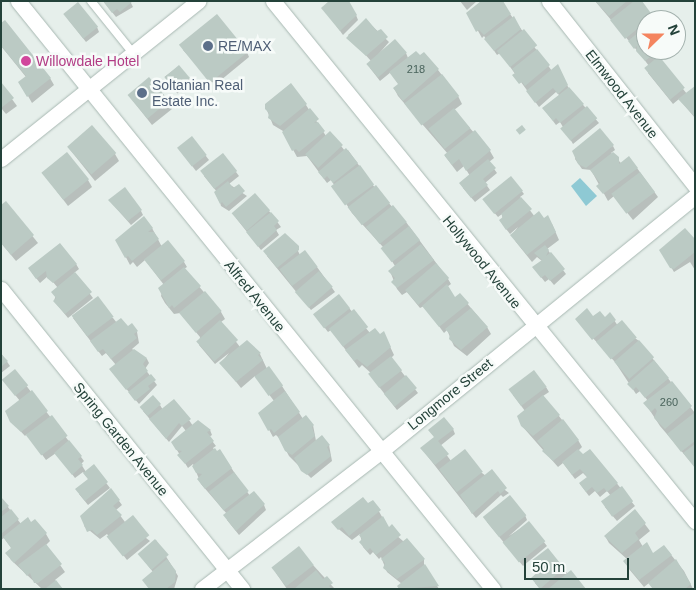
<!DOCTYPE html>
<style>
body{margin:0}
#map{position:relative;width:696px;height:590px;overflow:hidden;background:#e6efeb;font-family:Helvetica,sans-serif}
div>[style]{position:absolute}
.water>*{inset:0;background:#8ec9d4}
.shadow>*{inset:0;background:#0003;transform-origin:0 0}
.building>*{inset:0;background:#bbcac4;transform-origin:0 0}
.roads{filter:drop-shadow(0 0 1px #a8b8b2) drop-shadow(0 0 1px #a8b8b2)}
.lane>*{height:8px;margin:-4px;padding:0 4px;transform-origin:4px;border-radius:4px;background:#fff}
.street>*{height:15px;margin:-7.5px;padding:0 7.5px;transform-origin:7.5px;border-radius:7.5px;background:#fff}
.secondary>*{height:15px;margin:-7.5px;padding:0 7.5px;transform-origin:7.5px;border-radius:7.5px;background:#fff}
.dots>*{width:14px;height:14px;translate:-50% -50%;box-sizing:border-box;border:2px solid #f7fbf9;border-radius:50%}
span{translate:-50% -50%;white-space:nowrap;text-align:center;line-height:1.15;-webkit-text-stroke:5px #f7fbf9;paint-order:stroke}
.number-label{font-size:11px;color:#4a645c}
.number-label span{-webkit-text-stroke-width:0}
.service-label{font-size:14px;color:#4e5e75}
.left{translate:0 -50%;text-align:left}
.hotel-label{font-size:14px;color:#b23c85}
.street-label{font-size:14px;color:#24423a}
.frame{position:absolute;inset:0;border:2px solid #24423a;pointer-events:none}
.north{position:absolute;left:636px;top:10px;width:50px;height:50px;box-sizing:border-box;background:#f7fbf9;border:1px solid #a3b1ad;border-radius:50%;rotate:68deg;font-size:14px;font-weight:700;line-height:20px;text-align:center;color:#24423a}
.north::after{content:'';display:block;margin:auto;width:18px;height:22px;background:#f4845f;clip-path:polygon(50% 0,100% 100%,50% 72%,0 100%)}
.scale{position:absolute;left:524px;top:558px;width:105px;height:22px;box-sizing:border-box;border:2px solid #24423a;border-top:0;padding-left:6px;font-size:15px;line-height:18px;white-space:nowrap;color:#24423a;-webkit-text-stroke:4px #f7fbf9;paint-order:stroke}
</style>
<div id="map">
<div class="water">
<div style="clip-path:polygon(580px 178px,597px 196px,586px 206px,571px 186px)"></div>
</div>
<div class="shadow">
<div style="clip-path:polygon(103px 1px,130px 1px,133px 7px,116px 17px)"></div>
<div style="clip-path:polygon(460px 1px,477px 1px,467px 10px)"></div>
<div style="clip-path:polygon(595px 1px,640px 1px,655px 20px,646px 20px,646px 50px,672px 50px,660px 60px,687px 94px,695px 87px,695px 118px,679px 99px,673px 104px,648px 73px,649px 66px,640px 54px)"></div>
<div style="clip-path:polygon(326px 12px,356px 15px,358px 20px,343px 35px)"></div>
<div style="clip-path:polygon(468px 13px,510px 14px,552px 71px,560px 70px,569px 89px,599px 123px,573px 144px,560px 122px,556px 125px,547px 113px,560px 96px,556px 92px,539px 107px,500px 53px,497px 55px,484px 36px,482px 38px)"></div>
<div style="clip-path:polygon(662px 16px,665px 20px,657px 20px)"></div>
<div style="clip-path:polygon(67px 18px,97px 27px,99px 32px,86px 42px)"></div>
<div style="clip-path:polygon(366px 20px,389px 42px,377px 56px,406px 53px,408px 58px,438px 70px,458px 96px,462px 104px,454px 110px,490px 151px,494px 158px,489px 162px,497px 173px,485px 183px,490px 190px,475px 202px,463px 188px,470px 176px,464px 166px,457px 172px,445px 156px,448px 154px,398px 96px,394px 88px,399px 85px,391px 72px,380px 81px,370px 68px,371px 61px,351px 39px,348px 35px)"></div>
<div style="clip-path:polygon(1px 46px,50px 78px,54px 85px,32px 103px,20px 82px,26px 77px)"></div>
<div style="clip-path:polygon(183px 50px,247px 52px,249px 57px,215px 85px)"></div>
<div style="left:179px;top:66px;width:21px;height:18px;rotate:53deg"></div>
<div style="clip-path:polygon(1px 84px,17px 106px,6px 114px,1px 108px)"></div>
<div style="clip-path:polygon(130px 97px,168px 102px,172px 109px,152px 125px)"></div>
<div style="clip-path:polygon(306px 105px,326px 136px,330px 132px,345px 151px,348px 150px,375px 188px,406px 222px,448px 279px,451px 284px,447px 287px,455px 299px,460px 295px,487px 327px,491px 334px,467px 356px,454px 346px,447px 330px,444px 333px,424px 306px,420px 308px,407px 292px,402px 295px,397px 289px,390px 271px,395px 266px,383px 247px,352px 213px,331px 180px,327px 183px,307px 156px,297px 157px,283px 131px,273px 125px,266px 108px)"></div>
<div style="clip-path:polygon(192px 138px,209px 160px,196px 171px,182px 153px)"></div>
<div style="clip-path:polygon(613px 146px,615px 150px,611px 153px,621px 163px,637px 168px,658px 197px,633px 220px,614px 196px,608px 201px,591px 170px,582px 169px,575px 159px,576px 155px)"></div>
<div style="clip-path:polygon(68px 147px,115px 154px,119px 161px,95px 181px)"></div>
<div style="clip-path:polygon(236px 172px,239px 176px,229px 184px,247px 196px,229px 211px,221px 206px,217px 192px,204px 176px)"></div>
<div style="clip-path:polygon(43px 173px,88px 180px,92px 187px,68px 206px)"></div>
<div style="clip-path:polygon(521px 190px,524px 194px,520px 197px,535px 217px,552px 224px,559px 240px,547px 249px,566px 274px,554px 285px,549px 279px,545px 282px,537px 272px,542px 261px,537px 257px,532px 262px,516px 242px,512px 235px,518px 227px,510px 234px,503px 225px,502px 214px,498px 217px,487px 204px)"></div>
<div style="clip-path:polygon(110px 201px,141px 211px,143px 215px,131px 225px)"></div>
<div style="clip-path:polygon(6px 203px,38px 243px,16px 261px,1px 243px)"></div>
<div style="clip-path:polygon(269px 211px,281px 227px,276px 230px,279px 235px,261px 250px,236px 218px)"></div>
<div style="clip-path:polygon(152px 228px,162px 247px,168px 242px,184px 262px,187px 267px,184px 269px,221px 312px,225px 319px,221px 322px,240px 347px,260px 354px,267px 369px,282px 386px,303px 419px,313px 425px,316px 441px,329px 445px,332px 461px,311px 478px,289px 456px,280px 439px,276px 435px,273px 437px,260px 413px,274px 401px,255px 376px,241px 388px,221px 363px,229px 353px,215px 364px,199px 345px,200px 337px,180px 313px,174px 314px,165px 303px,161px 296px,164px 285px,145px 260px,137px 267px,133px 262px,130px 265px,117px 240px)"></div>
<div style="clip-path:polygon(293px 241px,300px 255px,317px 267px,335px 292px,311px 310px,267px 256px)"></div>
<div style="clip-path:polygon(695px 242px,695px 270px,690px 262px,674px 272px,661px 250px)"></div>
<div style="clip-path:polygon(76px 264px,79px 269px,74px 273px,93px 298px,68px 318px,54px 301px,58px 288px,48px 276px,40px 283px,32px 273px)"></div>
<div style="clip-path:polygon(349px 308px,370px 333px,387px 340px,394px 355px,391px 358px,418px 393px,397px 410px,373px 379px,372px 374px,362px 365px,359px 368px,331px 330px,328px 332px,318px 319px)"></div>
<div style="clip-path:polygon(610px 314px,618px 326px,639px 341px,695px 413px,695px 467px,660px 426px,645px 403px,648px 401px,640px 391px,636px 394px,615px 362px,579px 323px,604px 318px)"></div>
<div style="clip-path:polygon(73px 318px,113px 318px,117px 323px,137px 332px,139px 343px,132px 349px,147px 359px,149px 363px,145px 369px,157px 385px,139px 404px,113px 373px,116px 365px,106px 353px,102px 356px)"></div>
<div style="clip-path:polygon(1px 353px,10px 366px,1px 373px)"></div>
<div style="clip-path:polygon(15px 371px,81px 457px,84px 461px,81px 464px,86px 472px,93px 466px,110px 488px,88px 505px,79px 494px,89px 480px,83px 472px,75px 478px,56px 453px,46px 460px,27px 434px,25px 436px,11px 421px,20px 401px,3px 380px)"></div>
<div style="clip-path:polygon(546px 387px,549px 392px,543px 396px,578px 440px,582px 447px,578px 451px,583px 456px,590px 450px,635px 506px,617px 521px,605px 507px,611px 496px,607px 491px,600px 497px,595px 491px,589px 496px,580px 484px,588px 478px,583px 473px,575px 479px,563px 463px,558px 467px,522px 426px,525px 411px,513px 395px)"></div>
<div style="clip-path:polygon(160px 405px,163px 410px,189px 420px,193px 426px,210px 430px,212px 435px,209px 437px,216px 446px,213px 448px,217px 453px,220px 451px,250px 496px,264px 505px,266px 510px,239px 535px,227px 520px,227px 514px,201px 484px,193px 464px,188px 468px,172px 442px,186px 431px,182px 426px,169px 442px,143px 411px)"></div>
<div style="clip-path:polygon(453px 429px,455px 434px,440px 446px,451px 461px,482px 473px,509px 493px,503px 497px,501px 495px,476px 518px,425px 453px,435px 438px,430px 431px)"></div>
<div style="clip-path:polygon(111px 490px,122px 505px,116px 510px,125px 522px,150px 541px,127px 560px,107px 534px,100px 539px,84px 526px)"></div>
<div style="clip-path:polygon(1px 498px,21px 524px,31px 524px,46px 534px,50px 541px,46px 545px,65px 572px,55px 580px,61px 589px,42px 589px,11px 560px,7px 553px,12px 549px,4px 538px,1px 540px)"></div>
<div style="clip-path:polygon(373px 501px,389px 529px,424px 559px,424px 565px,439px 589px,400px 589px,402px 584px,387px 572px,381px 557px,379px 559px,373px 552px,370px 555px,363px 547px,360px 534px,352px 540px,335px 526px)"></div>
<div style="clip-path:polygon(635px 511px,650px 531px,639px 540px,643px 547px,653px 555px,664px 546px,684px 571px,693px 589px,653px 589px,649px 583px,644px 587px,629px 569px,625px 562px,628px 560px,609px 543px,605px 536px)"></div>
<div style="clip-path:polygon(525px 515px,527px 520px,509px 536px,529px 523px,547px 546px,523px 566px,487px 522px)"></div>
<div style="clip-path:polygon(156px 540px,178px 576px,174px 589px,149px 589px,153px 572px,139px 554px)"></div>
<div style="clip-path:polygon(313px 565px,334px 588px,287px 589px,276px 573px)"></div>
<div style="clip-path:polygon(563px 569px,585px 589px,540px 589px,535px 583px)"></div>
</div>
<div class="building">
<div style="clip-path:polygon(103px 1px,133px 1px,120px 12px,117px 9px,112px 13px)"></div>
<div style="clip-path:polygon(329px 1px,349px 1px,357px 15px,340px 31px,321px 8px)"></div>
<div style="clip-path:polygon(481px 1px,503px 1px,511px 14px,484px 35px,479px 30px,476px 32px,466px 13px)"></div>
<div style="clip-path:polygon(595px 1px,627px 1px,609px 16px)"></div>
<div style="clip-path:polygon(634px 1px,642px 1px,653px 16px,625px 39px,610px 20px)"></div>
<div style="left:78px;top:2px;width:32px;height:19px;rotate:51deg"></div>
<div style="left:217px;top:14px;width:49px;height:49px;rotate:51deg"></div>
<div style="clip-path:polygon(514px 16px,521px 29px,494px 51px,484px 39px)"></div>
<div style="clip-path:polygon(366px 18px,377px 31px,381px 29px,388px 37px,366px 56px,346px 38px)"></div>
<div style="clip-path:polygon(5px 20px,51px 78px,27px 97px,18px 82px,26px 76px,1px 46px,1px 23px)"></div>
<div style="clip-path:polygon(646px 26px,646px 50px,659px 50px,645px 61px,636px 51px,637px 46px,634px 49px,628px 41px)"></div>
<div style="left:524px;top:29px;width:21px;height:35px;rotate:51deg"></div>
<div style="left:395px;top:39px;width:18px;height:38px;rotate:49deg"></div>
<div style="clip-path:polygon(537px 49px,550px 65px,525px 86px,522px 82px,519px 84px,512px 75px,515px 73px,512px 69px)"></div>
<div style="clip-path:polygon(416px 51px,420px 55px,424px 52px,439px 69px,403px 101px,393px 88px,398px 84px,389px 72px)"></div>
<div style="left:659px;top:56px;width:41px;height:19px;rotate:51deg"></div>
<div style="clip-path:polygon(558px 64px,568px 85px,558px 94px,553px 88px,535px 103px,526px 91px)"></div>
<div style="left:179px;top:65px;width:17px;height:19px;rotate:50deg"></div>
<div style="left:442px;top:74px;width:28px;height:48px;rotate:52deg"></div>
<div style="left:149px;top:77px;width:31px;height:28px;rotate:50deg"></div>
<div style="clip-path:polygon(1px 82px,14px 98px,1px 108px)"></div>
<div style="clip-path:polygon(291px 83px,307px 104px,280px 126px,268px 118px,269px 113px,265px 109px,265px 104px)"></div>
<div style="clip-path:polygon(695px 86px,695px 117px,678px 99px)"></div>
<div style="clip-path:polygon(569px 87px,584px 104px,560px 123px,556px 118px,553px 121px,542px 108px)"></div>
<div style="left:587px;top:106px;width:16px;height:35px;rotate:50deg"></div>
<div style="clip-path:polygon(310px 108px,319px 119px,314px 123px,318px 122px,325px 131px,299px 152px,296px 149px,292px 151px,282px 132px)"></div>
<div style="left:454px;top:108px;width:26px;height:33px;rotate:51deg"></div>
<div style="left:92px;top:125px;width:37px;height:33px;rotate:49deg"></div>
<div style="left:522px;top:125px;width:6px;height:8px;rotate:51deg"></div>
<div style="clip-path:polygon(600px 128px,614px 145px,586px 168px,578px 164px,572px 151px)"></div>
<div style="clip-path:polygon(475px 130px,491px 150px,466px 171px,459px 159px,452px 165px,444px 155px)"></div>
<div style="left:330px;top:131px;width:19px;height:34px;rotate:47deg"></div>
<div style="left:192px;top:136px;width:24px;height:19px;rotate:52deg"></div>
<div style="clip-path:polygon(346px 148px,358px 163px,333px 183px,327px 176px,324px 179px,318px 172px)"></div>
<div style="left:67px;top:152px;width:35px;height:33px;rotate:51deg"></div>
<div style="clip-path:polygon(613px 152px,619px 157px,619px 164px,629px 156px,638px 168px,603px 194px,596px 186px,600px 183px,590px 170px)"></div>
<div style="left:223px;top:153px;width:23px;height:29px;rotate:52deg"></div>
<div style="clip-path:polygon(488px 159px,496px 168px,483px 179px,488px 185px,471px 198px,459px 183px)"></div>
<div style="left:360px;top:165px;width:24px;height:36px;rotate:54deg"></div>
<div style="left:640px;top:172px;width:25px;height:36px;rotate:53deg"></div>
<div style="left:511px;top:176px;width:19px;height:37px;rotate:51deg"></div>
<div style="clip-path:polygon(228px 181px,233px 188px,239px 184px,245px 191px,226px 207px,222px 202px,220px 204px,214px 192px)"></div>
<div style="left:376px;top:185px;width:23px;height:36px;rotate:52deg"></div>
<div style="clip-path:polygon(125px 187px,142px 210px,128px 221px,108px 200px)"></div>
<div style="left:255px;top:193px;width:23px;height:31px;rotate:49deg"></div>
<div style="clip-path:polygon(521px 197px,532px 209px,506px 230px,499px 220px,503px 217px,501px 214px)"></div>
<div style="clip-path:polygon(6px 201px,34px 235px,11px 255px,1px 243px,1px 205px)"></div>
<div style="left:393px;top:205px;width:22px;height:35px;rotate:51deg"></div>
<div style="clip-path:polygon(539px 211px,544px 218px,548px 215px,556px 232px,527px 255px,510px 235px)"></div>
<div style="clip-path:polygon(271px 212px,279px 221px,274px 226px,277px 230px,258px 247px,246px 232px)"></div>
<div style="clip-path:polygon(144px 216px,153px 228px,148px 232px,154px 232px,159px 239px,132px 261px,128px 256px,125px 258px,115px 240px)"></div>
<div style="left:409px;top:226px;width:18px;height:36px;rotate:52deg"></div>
<div style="clip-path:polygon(685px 228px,695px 239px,695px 252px,674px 269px,670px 268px,659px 250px)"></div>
<div style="clip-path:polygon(285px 233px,299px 246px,299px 250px,277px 268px,263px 251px)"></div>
<div style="left:168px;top:240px;width:27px;height:31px;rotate:51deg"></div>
<div style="clip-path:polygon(60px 243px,77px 264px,53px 283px,47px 278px,46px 271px,36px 279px,28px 268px)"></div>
<div style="clip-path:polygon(421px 244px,434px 260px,397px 288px,391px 282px,395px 278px,388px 271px)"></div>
<div style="clip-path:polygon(545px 245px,549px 250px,546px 256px,551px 252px,565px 269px,550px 281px,545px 275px,541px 278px,532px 267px,542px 260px,534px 253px)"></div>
<div style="left:305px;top:250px;width:21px;height:32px;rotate:53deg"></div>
<div style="left:436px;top:263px;width:20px;height:41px;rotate:49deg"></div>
<div style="clip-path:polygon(184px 267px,201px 286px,174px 308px,172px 305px,169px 308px,158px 288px)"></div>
<div style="left:319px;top:271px;width:21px;height:32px;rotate:49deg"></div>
<div style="clip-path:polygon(75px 272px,92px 292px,65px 314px,53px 301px,56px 298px,51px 292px)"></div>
<div style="clip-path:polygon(447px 284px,455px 297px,460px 293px,469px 303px,439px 327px,422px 306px)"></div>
<div style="left:205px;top:291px;width:26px;height:34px;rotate:50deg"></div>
<div style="left:339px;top:294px;width:18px;height:33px;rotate:52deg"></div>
<div style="left:98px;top:296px;width:26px;height:33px;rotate:53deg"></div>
<div style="clip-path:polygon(471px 308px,488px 327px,461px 350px,449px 339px,450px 334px,445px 329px)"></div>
<div style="clip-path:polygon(587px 308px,593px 316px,600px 311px,605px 317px,610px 312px,616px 320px,592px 340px,575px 319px)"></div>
<div style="left:354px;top:309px;width:23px;height:32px;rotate:52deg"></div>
<div style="clip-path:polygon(121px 318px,128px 326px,132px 323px,138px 331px,134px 334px,137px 338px,111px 359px,103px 349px,98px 352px,90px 341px)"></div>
<div style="left:220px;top:320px;width:27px;height:32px;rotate:48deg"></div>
<div style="left:622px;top:320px;width:23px;height:34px;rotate:50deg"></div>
<div style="clip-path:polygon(375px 328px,380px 334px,384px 331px,391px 347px,367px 367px,357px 359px,354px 361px,345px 350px)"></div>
<div style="clip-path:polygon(247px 340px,261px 353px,258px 355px,263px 360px,236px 382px,219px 363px)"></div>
<div style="left:639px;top:340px;width:23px;height:33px;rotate:49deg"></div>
<div style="clip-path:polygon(134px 349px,147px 358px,143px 364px,148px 371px,126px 390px,109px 369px)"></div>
<div style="clip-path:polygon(1px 354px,8px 361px,1px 367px)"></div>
<div style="left:391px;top:356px;width:18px;height:29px;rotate:52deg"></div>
<div style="clip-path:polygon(654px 360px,669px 378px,645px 398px,636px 387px,633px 390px,627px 384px)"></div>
<div style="left:269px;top:366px;width:24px;height:18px;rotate:54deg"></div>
<div style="left:15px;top:369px;width:21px;height:17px;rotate:51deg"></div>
<div style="left:534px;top:370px;width:21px;height:32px;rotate:53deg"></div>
<div style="clip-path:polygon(151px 374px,156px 380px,148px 386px,150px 389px,135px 401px,128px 392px)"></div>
<div style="left:406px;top:375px;width:17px;height:29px;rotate:50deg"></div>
<div style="clip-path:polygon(672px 381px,692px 406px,665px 429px,654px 418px,657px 411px,655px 408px,651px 412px,643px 403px)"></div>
<div style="clip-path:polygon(32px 390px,48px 411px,21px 432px,10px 422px,5px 411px)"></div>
<div style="clip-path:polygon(285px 391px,300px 412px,274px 433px,271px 429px,268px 431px,258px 413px)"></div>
<div style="left:153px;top:395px;width:12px;height:18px;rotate:48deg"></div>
<div style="clip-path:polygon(543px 395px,560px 415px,533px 436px,521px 426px,517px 416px)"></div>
<div style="clip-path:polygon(174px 399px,191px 419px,182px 426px,179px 423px,166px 439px,149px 419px)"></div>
<div style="clip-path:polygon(694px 413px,695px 441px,681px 452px,667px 434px)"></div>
<div style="left:52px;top:415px;width:26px;height:33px;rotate:53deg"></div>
<div style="clip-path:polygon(306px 415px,314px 425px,312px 427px,315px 436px,292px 455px,285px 451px,278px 437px)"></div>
<div style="clip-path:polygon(444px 417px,454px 429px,438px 441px,449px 454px,435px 465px,420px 448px,434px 437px,428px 430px)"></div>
<div style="clip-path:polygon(563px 419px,579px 440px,553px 461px,542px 451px,544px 449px,537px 441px)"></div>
<div style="clip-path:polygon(198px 420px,211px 430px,207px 432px,214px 441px,185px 464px,177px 455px,182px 451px,176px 450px,171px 442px)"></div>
<div style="clip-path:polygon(322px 435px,330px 445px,327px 447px,331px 456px,307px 475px,301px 471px,294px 458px)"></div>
<div style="clip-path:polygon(69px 440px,82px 456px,78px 459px,83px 465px,72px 475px,54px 453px)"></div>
<div style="clip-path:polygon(695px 444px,695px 468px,683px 453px)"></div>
<div style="clip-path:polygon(215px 448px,217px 451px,220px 449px,232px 468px,205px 489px,197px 479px,202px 474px,196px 473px,192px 466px)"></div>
<div style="left:465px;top:449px;width:29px;height:33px;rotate:52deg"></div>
<div style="clip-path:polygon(578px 449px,583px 454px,590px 449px,618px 483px,607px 492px,604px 488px,597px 493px,592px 487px,586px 492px,579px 483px,587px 477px,584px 473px,580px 469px,572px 475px,562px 462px)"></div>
<div style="clip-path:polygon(94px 464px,108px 482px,85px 501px,75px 489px,88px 479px,83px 473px)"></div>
<div style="clip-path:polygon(492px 469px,507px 488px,500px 494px,498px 491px,472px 514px,460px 495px)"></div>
<div style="left:234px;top:472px;width:24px;height:32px;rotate:52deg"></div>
<div style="left:622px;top:486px;width:19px;height:26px;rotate:54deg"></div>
<div style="clip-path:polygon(111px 488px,120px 500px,113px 506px,122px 515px,97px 535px,92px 530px,87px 532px,80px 516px)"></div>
<div style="clip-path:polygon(254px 491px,265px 504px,236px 531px,223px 515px)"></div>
<div style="left:510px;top:495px;width:26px;height:35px;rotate:51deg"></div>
<div style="clip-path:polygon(1px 497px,9px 506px,1px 512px)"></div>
<div style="clip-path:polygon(363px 497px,368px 503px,373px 500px,381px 510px,349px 536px,342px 527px,338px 530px,331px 522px)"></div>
<div style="clip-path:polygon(11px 509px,19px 519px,1px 534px,1px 517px)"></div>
<div style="clip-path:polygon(635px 509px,646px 523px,635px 533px,639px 539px,622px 553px,604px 536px)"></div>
<div style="left:133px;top:515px;width:26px;height:34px;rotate:51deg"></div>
<div style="clip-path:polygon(383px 516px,389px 527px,392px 524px,401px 535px,376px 555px,370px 548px,367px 551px,359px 542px,362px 539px,359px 535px)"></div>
<div style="clip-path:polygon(28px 517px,31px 522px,35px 519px,47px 533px,14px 563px,5px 553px,11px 548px,3px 537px)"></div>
<div style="left:529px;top:521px;width:26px;height:34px;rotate:51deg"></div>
<div style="clip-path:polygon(407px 538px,425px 559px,397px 579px,383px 568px,385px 563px,381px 559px)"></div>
<div style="left:155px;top:539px;width:21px;height:23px;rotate:49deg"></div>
<div style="clip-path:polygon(647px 542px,653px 553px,664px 545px,672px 555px,639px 580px,623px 561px)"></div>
<div style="clip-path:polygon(46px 544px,62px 564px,38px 583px,34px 583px,30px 573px,27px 576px,18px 565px)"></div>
<div style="left:299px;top:546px;width:24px;height:35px;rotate:52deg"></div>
<div style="clip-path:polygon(548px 548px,564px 568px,540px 589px,531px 578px,539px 571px,531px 561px)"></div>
<div style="clip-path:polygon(167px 559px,176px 571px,175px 582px,166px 589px,149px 589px,142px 580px)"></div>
<div style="clip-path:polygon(676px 559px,691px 584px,685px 589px,653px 589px,648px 583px)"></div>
<div style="clip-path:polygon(425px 564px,439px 586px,399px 589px,397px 586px)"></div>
<div style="clip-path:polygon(316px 570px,323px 579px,327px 576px,333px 583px,329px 586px,332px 589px,294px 589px)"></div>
<div style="clip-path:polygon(571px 570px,586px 589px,548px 589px)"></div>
<div style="clip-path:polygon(56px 580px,63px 589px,45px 589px)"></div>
</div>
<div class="roads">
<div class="lane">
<div style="left:91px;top:1px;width:67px;rotate:51.1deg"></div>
</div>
<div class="street">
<div style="left:18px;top:1px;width:756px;rotate:51.07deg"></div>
<div style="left:273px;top:1px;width:670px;rotate:50.94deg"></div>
<div style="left:549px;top:1px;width:236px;rotate:51.7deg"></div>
<div style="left:1px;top:289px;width:385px;rotate:51.2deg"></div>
<div style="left:202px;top:589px;width:225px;rotate:-37.6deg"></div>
<div style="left:380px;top:452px;width:406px;rotate:-39.1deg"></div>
</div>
<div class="secondary">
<div style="left:1px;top:159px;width:253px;rotate:-38.7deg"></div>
</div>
</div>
<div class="dots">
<div style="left:208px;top:46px;background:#5c6f8a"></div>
<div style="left:26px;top:61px;background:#d1479c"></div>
<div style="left:142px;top:93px;background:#5c6f8a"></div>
</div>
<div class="number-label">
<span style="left:416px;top:69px">218</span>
<span style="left:669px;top:402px">260</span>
</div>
<div class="service-label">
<span class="left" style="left:218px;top:46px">RE/MAX</span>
<span class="left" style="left:152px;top:93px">Soltanian Real<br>Estate Inc.</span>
</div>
<div class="hotel-label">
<span class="left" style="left:36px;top:61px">Willowdale Hotel</span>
</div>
<div class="street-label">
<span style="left:622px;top:94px;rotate:52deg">Elmwood Avenue</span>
<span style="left:482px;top:262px;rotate:51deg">Hollywood Avenue</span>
<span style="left:255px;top:296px;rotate:51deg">Alfred Avenue</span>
<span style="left:450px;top:394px;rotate:-39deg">Longmore Street</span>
<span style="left:121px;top:439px;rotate:51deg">Spring Garden Avenue</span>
</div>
<div class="frame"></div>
<div class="north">N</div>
<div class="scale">50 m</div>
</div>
